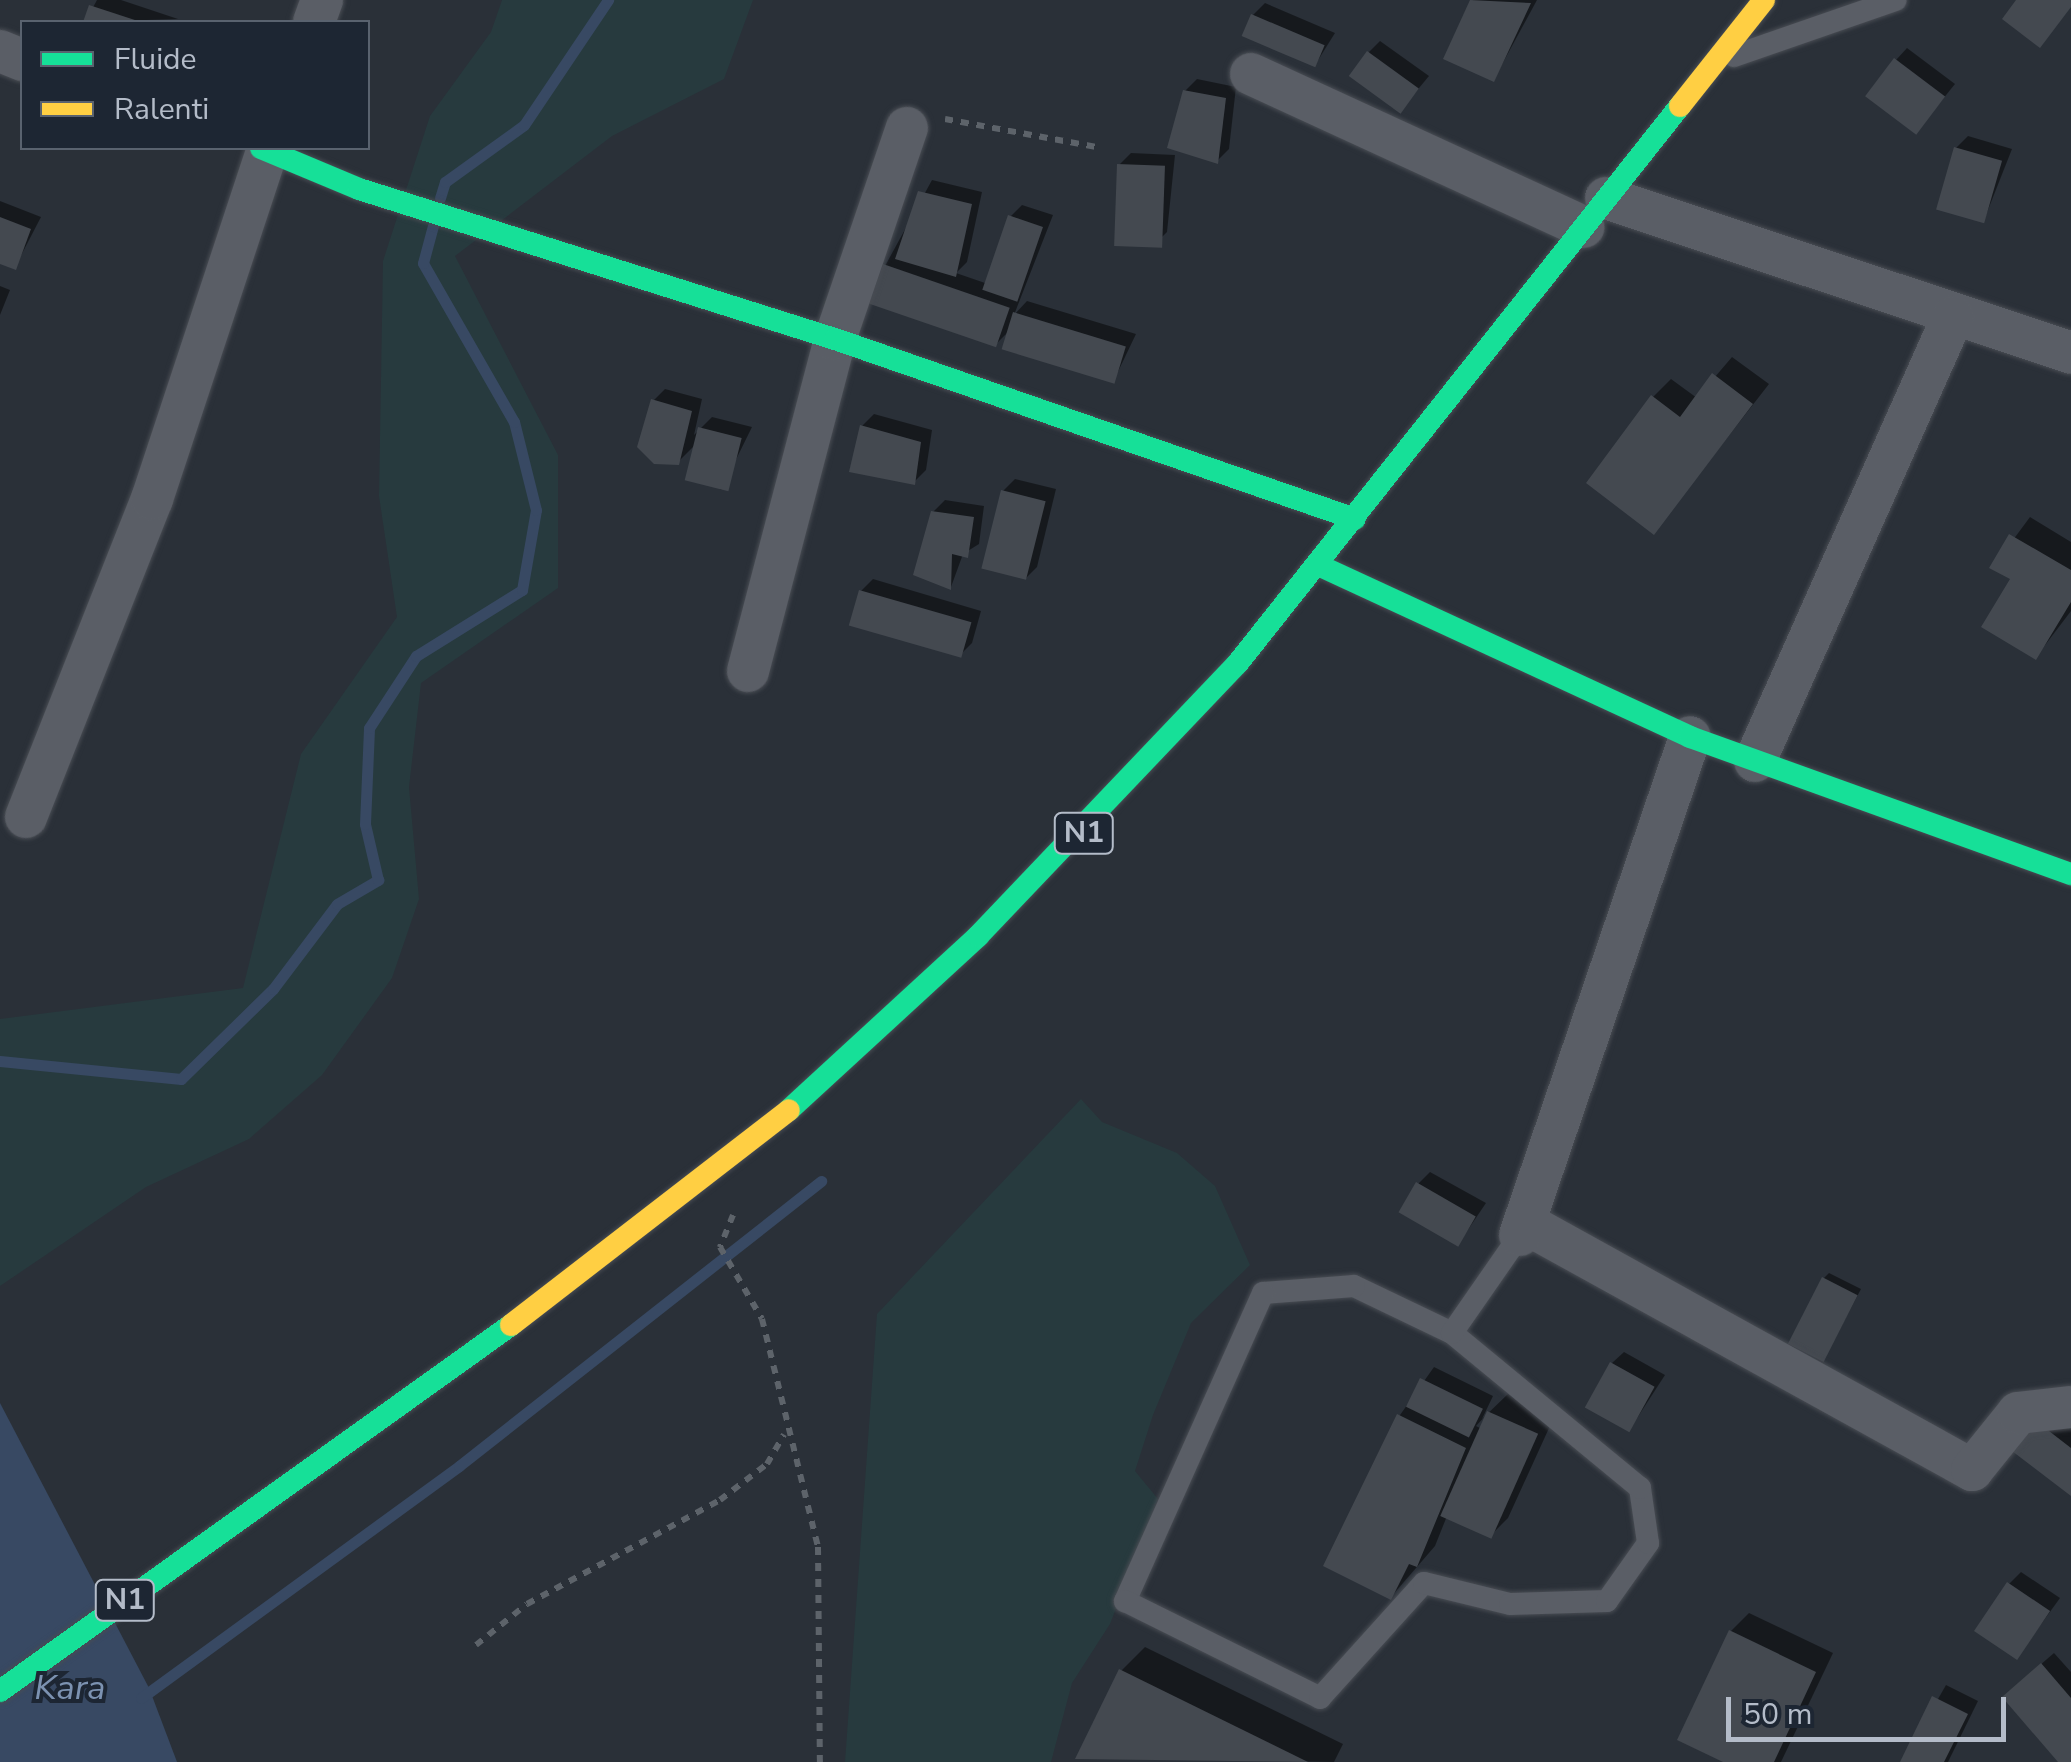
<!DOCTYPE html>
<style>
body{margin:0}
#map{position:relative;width:2071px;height:1762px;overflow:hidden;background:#2a3038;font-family:"Nunito Sans",sans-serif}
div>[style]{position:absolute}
.green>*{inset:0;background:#273a3e}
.water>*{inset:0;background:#384963}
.shadow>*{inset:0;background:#0007}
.stream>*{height:11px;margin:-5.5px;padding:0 5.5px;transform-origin:5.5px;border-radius:5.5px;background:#384963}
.building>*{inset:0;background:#444950;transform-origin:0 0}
.path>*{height:6px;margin-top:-3px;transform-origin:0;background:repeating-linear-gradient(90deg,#5d636a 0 8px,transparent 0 16px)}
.roads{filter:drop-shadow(0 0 2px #484c53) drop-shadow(0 0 2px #484c53)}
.lane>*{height:22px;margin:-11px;padding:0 11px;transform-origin:11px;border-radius:11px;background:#5a5e66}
.street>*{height:42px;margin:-21px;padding:0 21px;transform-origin:21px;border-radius:21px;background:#5a5e66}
.fast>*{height:22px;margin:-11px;padding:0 11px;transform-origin:11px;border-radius:11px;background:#16e098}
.slow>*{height:22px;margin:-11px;padding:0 11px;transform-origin:11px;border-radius:11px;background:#ffcf43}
span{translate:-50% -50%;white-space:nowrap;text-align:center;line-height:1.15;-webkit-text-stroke:8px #1d2633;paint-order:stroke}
.shield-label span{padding:2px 8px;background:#1d2633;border:2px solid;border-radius:8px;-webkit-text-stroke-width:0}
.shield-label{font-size:30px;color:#b4bcc9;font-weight:700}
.water-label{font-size:35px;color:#7c92b1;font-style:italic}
.legend{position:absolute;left:20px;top:20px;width:350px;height:130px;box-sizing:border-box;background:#1d2633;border:2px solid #59626f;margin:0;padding:12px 18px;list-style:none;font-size:30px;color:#b4bcc9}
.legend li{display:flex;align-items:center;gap:20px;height:50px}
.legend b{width:50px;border:2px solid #59626f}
.scale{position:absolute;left:1726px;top:1697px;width:280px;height:45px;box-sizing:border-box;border:5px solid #b4bcc9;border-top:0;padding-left:12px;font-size:30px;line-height:35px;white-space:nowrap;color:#b4bcc9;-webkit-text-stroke:8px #1d2633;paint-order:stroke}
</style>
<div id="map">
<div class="green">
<div style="clip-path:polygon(502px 0,753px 0,724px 79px,612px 136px,455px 256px,558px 455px,558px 588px,421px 683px,409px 787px,419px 899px,392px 978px,322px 1075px,249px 1139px,146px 1187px,0 1286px,0 1019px,243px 988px,301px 754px,397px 617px,379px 496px,383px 261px,430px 116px,491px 32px)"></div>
<div style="clip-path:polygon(1081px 1099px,1102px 1122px,1177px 1153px,1215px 1186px,1250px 1265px,1191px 1323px,1153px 1415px,1135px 1471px,1158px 1499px,1110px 1624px,1072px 1683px,1051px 1762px,845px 1762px,877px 1314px)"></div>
</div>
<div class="water">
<div style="clip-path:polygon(0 1403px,149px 1688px,177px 1762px,0 1762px)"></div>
</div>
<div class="shadow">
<div style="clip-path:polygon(97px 0,121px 0,178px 19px,85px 22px)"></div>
<div style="clip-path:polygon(1473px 0,1537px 0,1494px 79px,1446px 58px)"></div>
<div style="clip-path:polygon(1265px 3px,1335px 33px,1315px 65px,1253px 15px)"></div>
<div style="clip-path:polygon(1380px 41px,1429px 76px,1400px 111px,1369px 52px)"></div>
<div style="clip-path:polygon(1907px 48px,1955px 84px,1917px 131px,1896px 60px)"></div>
<div style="clip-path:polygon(1197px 79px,1236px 87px,1229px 149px,1217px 161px,1185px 91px)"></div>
<div style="clip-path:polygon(1968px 136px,2012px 149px,1984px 220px,1956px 148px)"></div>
<div style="clip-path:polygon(1131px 153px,1175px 155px,1167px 232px,1155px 244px,1119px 165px)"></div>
<div style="clip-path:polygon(932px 180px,982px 192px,967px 262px,956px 273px,988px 284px,1010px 217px,1022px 205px,1053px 215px,1014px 315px,1027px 301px,1136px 334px,1114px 380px,1010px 330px,996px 344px,885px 266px)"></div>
<div style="clip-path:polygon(0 201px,41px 217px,15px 267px,0 261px)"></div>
<div style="clip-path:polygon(0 286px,10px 290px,0 315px)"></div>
<div style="clip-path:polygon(1732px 357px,1769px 384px,1654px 532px,1653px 397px,1671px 379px,1697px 398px)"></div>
<div style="clip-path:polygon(665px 389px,702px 399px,694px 435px,712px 417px,752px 427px,721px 490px,694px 446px,678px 462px,653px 401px)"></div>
<div style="clip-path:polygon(874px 414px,932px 430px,926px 470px,914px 482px,862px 426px)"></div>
<div style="clip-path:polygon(1015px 479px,1056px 489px,1037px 567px,1025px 579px,1003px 491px)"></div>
<div style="clip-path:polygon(945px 500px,984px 506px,979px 544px,963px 554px,951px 587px,933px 512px)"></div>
<div style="clip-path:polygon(2030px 517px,2071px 542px,2071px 611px,2036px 657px,2013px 578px,1993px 567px)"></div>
<div style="clip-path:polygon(873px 579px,981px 611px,972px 643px,960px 655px,861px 591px)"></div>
<div style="clip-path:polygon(1430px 1172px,1486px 1203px,1459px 1243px,1418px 1184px)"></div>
<div style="clip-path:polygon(1829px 1273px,1861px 1289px,1824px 1359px,1824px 1278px)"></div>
<div style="clip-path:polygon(1624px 1352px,1665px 1375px,1630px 1429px,1612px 1363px)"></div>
<div style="clip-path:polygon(evenodd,1434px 1367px,1493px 1396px,1482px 1419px,1508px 1394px,1555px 1415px,1508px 1518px,1490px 1536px,1447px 1516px,1435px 1546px,1391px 1597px,1326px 1565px,1400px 1415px,1434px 1367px,1488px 1413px,1482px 1429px,1476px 1426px,1488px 1413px)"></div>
<div style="clip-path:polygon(2038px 1422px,2071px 1427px,2071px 1493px)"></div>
<div style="clip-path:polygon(2021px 1572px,2060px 1598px,2018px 1656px,2009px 1584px)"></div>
<div style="clip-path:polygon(1749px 1613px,1833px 1653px,1781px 1762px,1729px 1762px,1731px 1631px)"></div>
<div style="clip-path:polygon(1145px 1647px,1343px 1744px,1334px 1762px,1078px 1758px,1121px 1671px)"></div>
<div style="clip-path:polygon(2054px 1653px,2071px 1672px,2071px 1762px,2062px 1762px,2017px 1685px)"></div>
<div style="clip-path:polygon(1946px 1685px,1978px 1701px,1948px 1762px,1902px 1762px)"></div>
</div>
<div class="stream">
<div style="left:440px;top:198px;width:17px;rotate:-73deg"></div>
<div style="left:445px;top:182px;width:97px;rotate:-35.8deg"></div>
<div style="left:524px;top:125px;width:151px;rotate:-56.1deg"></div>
<div style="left:0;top:1061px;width:182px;rotate:5.7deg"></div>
<div style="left:181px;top:1079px;width:129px;rotate:-44.4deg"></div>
<div style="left:273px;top:989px;width:106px;rotate:-53deg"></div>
<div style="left:337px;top:904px;width:48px;rotate:-30.3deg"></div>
<div style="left:378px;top:880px;width:57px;rotate:-103.1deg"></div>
<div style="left:365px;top:824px;width:96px;rotate:-87.6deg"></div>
<div style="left:369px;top:728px;width:86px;rotate:-56.9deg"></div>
<div style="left:416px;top:656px;width:125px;rotate:-31.9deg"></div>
<div style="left:522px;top:590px;width:81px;rotate:-80.1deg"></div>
<div style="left:536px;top:510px;width:91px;rotate:-104deg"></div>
<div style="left:514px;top:422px;width:183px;rotate:-119.8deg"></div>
<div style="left:423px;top:263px;width:38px;rotate:-75deg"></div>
<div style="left:141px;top:1698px;width:394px;rotate:-36.1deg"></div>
<div style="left:459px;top:1466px;width:461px;rotate:-38.2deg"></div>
</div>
<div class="building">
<div style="clip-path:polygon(1470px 0,1531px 3px,1494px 82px,1443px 59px)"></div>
<div style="clip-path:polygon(2016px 0,2071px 0,2071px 7px,2040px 48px,2002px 19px)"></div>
<div style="clip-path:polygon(89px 5px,141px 22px,83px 22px)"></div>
<div style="left:1251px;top:14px;width:80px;height:24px;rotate:23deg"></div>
<div style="left:1367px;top:51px;width:64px;height:31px;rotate:36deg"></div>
<div style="left:1894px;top:58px;width:64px;height:48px;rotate:37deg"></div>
<div style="clip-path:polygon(1183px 90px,1226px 98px,1218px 164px,1167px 148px)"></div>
<div style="left:1954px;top:147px;width:50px;height:65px;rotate:16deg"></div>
<div style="left:1117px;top:164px;width:48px;height:82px;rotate:2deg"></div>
<div style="clip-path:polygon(918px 191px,972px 204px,956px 277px,895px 259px)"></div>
<div style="left:1008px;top:215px;width:37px;height:79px;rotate:19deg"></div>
<div style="clip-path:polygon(0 217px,31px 229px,16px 270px,0 264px)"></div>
<div style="left:883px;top:264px;width:134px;height:42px;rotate:19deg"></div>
<div style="left:1013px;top:312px;width:118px;height:39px;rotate:17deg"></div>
<div style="clip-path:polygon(1712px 373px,1753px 404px,1654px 535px,1586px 483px,1651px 395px,1680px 417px)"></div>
<div style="clip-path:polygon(651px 399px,692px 411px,679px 465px,654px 464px,637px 447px)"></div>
<div style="clip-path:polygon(860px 425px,921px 442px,915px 485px,849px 472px)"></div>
<div style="left:698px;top:427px;width:45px;height:55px;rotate:14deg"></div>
<div style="left:1001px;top:490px;width:46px;height:81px;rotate:14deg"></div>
<div style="clip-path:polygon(931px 511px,974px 517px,968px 558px,952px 554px,951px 590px,913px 575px)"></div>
<div style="clip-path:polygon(2009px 534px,2071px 570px,2071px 602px,2036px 660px,1981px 627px,2010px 579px,1989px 568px)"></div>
<div style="left:859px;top:590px;width:117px;height:37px;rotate:16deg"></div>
<div style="left:1416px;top:1182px;width:69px;height:35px;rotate:30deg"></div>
<div style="left:1822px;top:1277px;width:40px;height:75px;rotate:27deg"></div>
<div style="left:1610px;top:1362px;width:51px;height:52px;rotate:29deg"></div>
<div style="left:1420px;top:1378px;width:70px;height:32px;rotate:26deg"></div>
<div style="left:1487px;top:1411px;width:56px;height:115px;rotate:24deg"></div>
<div style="clip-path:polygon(1397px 1414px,1466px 1448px,1417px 1567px,1409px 1564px,1391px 1600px,1323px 1566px)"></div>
<div style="clip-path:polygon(2036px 1421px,2071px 1448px,2071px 1496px,2012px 1451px)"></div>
<div style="left:2007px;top:1582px;width:52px;height:59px;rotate:34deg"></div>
<div style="clip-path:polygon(1729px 1630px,1816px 1672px,1774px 1762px,1723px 1762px,1677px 1740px)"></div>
<div style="clip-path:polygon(2041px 1663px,2071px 1698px,2071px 1762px,2058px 1762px,2002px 1697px)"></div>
<div style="clip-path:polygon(1119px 1669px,1241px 1729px,1308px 1762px,1075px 1759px)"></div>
<div style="clip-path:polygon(1932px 1696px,1968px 1714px,1944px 1762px,1900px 1762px)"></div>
</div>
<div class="path">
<div style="left:945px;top:119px;width:154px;rotate:10.5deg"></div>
<div style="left:733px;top:1215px;width:35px;rotate:112deg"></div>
<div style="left:720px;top:1247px;width:83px;rotate:59.7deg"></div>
<div style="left:762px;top:1319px;width:235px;rotate:76.2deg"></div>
<div style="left:818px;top:1547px;width:215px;rotate:89.5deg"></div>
<div style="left:476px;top:1645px;width:65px;rotate:-38.8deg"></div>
<div style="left:527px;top:1604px;width:219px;rotate:-28.3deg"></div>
<div style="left:720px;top:1500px;width:59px;rotate:-37.5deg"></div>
<div style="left:767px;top:1464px;width:34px;rotate:-60deg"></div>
</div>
<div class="roads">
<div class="lane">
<div style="left:1734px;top:56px;width:171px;rotate:-19.1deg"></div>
<div style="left:1452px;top:1333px;width:109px;rotate:-154.4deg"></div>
<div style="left:1354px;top:1286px;width:91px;rotate:175.6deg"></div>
<div style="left:1263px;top:1293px;width:338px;rotate:114.1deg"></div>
<div style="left:1125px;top:1601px;width:218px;rotate:26.4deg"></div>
<div style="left:1320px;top:1698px;width:155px;rotate:-47.9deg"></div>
<div style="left:1424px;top:1583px;width:89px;rotate:13.7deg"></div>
<div style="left:1510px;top:1604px;width:97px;rotate:-1.8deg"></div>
<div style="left:1607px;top:1601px;width:71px;rotate:-54.7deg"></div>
<div style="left:1648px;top:1543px;width:56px;rotate:-98.3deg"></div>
<div style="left:1640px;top:1488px;width:244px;rotate:-140.5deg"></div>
<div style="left:1452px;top:1333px;width:119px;rotate:-55.2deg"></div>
</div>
<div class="street">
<div style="left:314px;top:22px;width:23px;rotate:-70deg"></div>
<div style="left:0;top:51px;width:24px;rotate:22deg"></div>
<div style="left:1251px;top:74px;width:366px;rotate:24.7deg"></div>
<div style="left:1606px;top:198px;width:490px;rotate:18.4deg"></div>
<div style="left:748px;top:671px;width:343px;rotate:-75.3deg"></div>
<div style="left:835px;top:339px;width:223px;rotate:-71.2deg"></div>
<div style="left:1755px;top:761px;width:486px;rotate:-66deg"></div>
<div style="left:26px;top:817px;width:342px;rotate:-68.4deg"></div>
<div style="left:152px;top:499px;width:370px;rotate:-71.7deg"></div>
<div style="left:1525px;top:1223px;width:511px;rotate:28.92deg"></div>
<div style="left:1972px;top:1470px;width:73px;rotate:-51.1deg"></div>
<div style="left:2018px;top:1413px;width:53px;rotate:-6.5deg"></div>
<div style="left:1520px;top:1235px;width:526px;rotate:-71.15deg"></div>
</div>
<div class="fast">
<div style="left:261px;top:148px;width:106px;rotate:22.7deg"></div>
<div style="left:359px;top:189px;width:499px;rotate:17.5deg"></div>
<div style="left:835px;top:339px;width:550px;rotate:19.09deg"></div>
<div style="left:1318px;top:565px;width:410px;rotate:24.8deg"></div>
<div style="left:1690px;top:737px;width:405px;rotate:19.8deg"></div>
<div style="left:789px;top:1110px;width:257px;rotate:-42.6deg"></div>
<div style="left:978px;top:936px;width:377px;rotate:-46.4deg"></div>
<div style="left:1238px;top:663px;width:711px;rotate:-51.57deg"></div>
<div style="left:0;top:1691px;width:629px;rotate:-35.61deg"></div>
</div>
<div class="slow">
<div style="left:1680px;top:106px;width:135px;rotate:-51.6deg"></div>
<div style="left:511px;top:1325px;width:351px;rotate:-37.7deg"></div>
</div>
</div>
<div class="shield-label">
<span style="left:1084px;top:833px">N1</span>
<span style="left:125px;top:1600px">N1</span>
</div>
<div class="water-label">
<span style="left:70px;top:1688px">Kara</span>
</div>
<ul class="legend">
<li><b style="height:12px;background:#16e098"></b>Fluide</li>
<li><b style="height:12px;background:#ffcf43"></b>Ralenti</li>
</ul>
<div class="scale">50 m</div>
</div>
